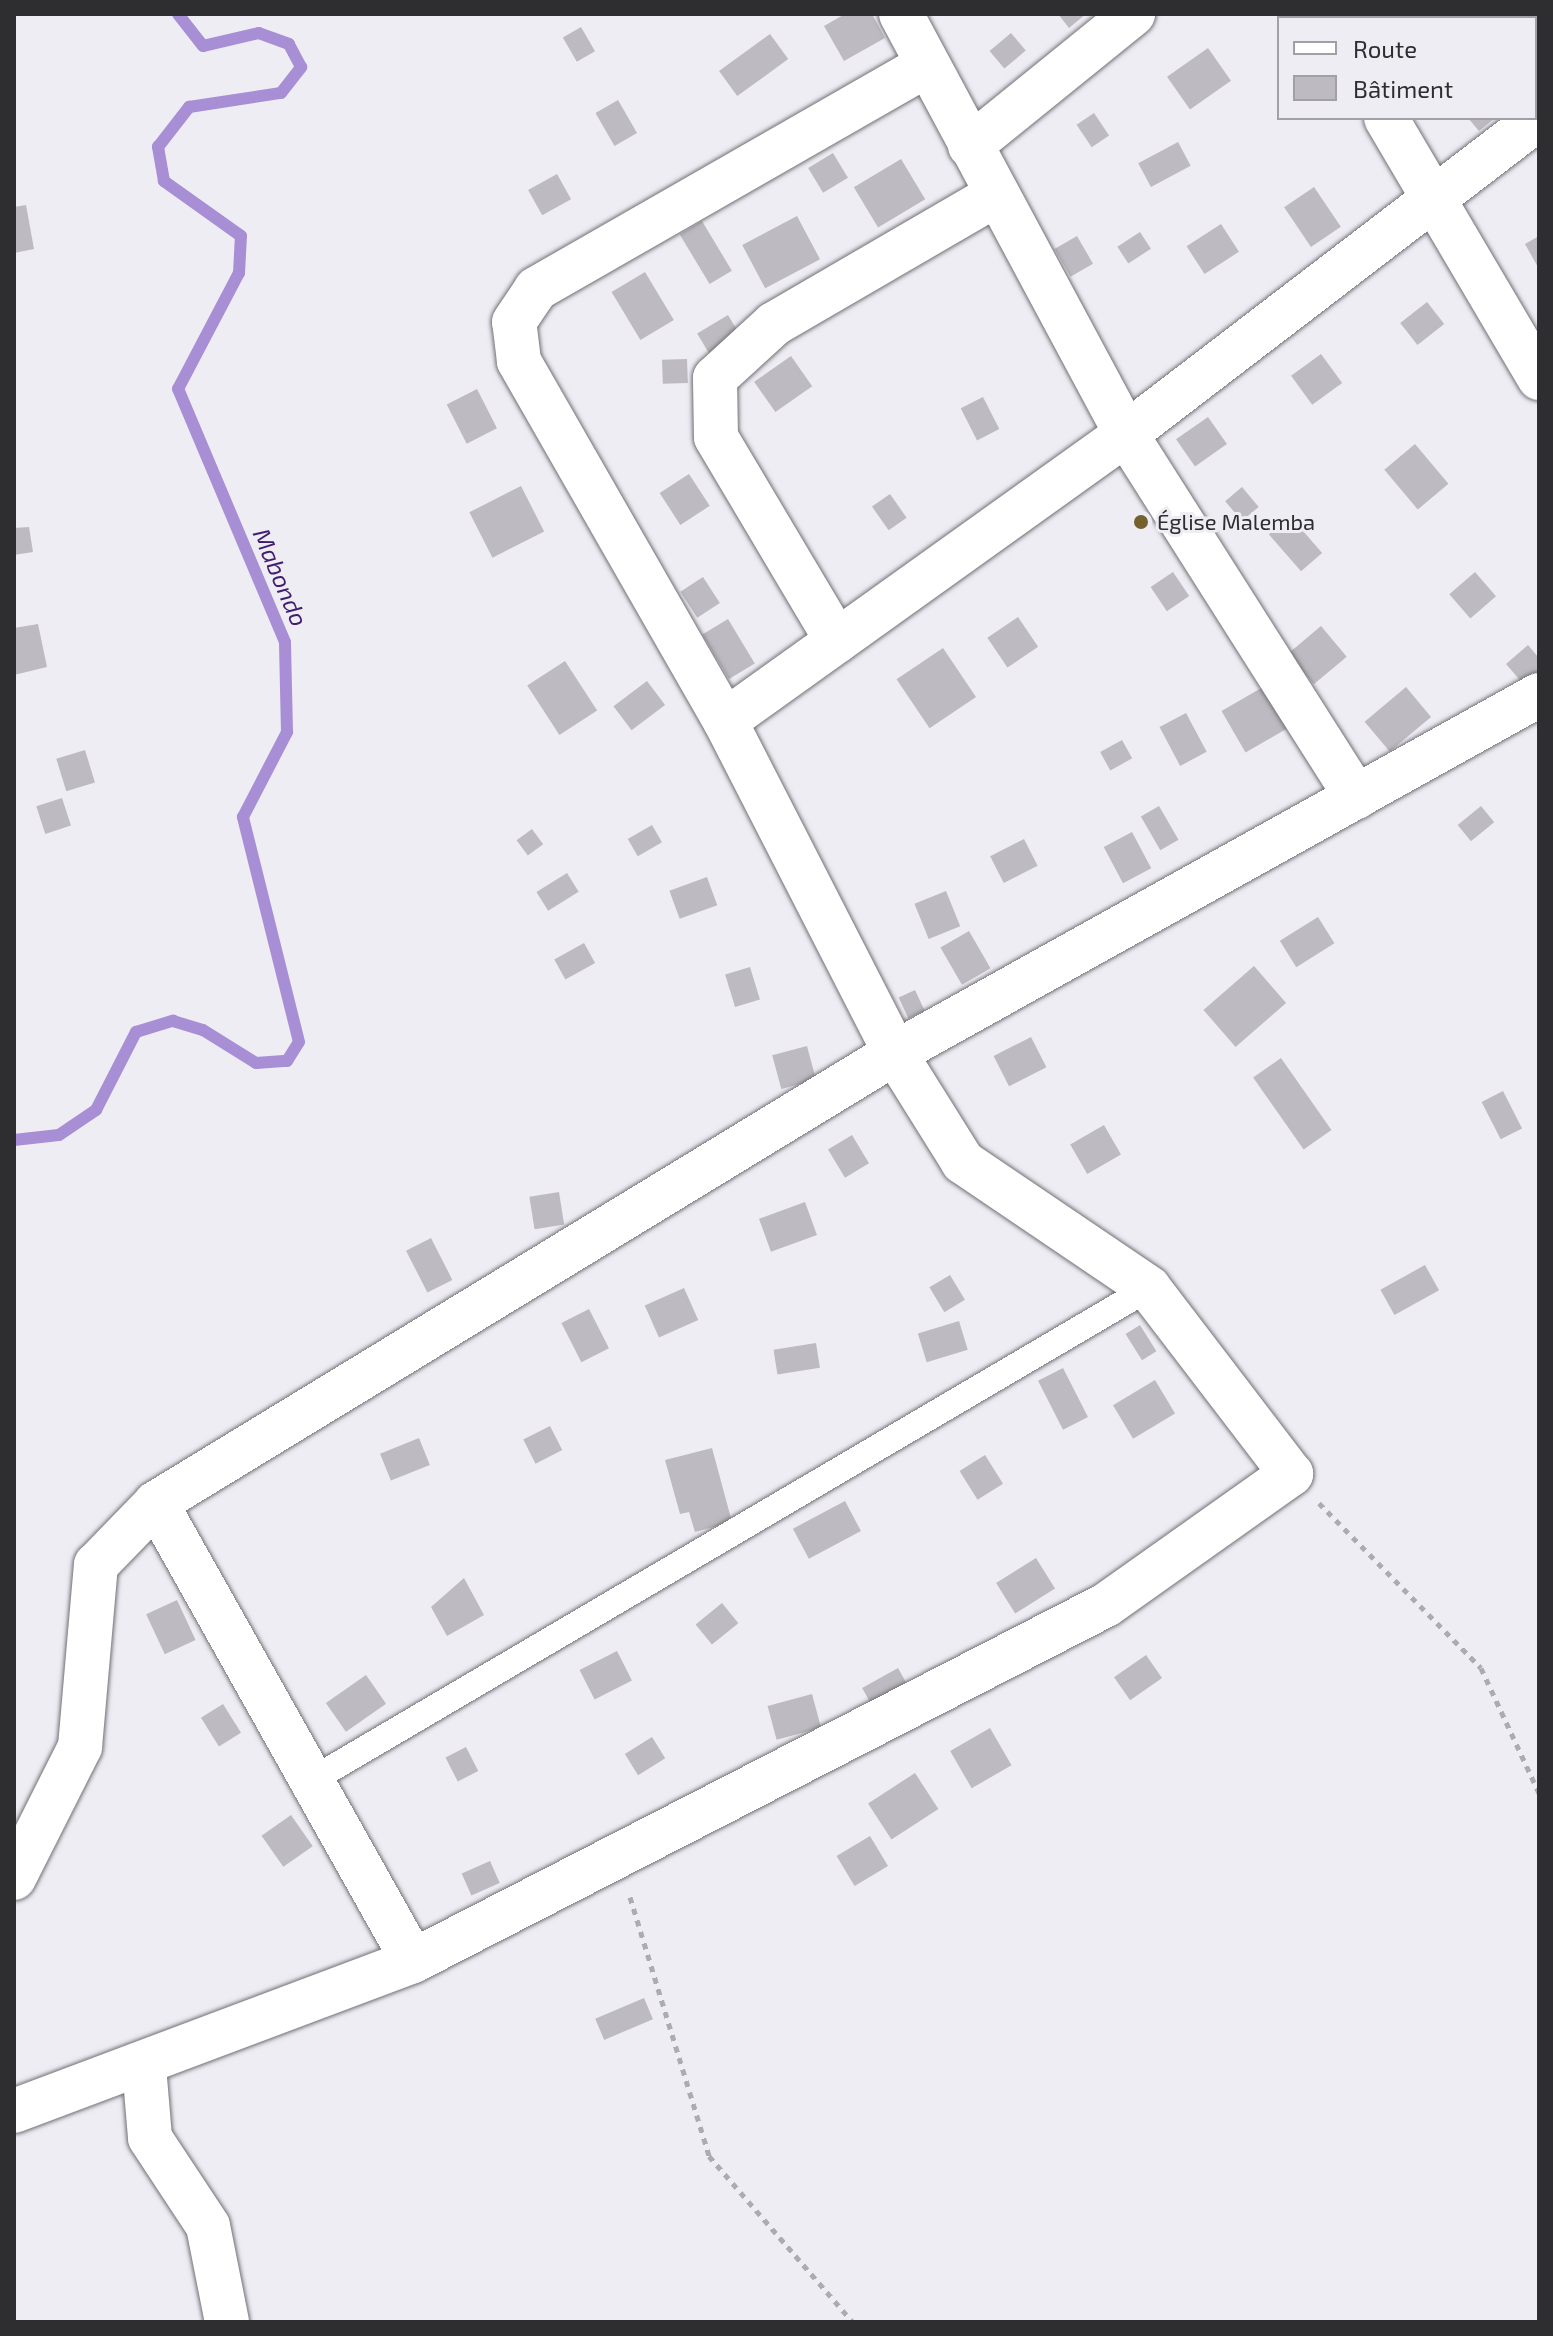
<!DOCTYPE html>
<meta charset="utf-8">
<style>
body{margin:0}
#map{position:relative;width:1553px;height:2336px;overflow:hidden;background:#efedf4;font-family:"Exo 2",sans-serif}
div>[style]{position:absolute}
.stream>*{height:12px;margin:-6px;padding:0 6px;transform-origin:6px;border-radius:6px;background:#a88ed5}
.building>*{inset:0;background:#bdbbc1;transform-origin:0 0}
.path>*{height:5px;margin-top:-2.5px;transform-origin:0;background:repeating-linear-gradient(90deg,#adabb1 0 6px,transparent 0 12px)}
.roads{filter:drop-shadow(0 0 2px #716f75) drop-shadow(0 0 2px #716f75)}
.service>*{height:26px;margin:-13px;padding:0 13px;transform-origin:13px;border-radius:13px;background:#fff}
.minor>*{height:44px;margin:-22px;padding:0 22px;transform-origin:22px;border-radius:22px;background:#fff}
.dots>*{width:22px;height:22px;translate:-50% -50%;box-sizing:border-box;border:4px solid #efedf4;border-radius:50%}
span{translate:-50% -50%;white-space:nowrap;text-align:center;line-height:1.15;-webkit-text-stroke:6px #efedf4;paint-order:stroke}
.poi-label{font-size:22px;color:#2e2d30}
.left{translate:0 -50%;text-align:left}
.water-label{font-size:24px;color:#421c6e;font-style:italic}
.frame{position:absolute;inset:0;border:16px solid #2e2d30;pointer-events:none}
.legend{position:absolute;left:1277px;top:16px;width:260px;height:104px;box-sizing:border-box;background:#efedf4;border:2px solid #a2a0a6;margin:0;padding:10px 14px;list-style:none;font-size:24px;color:#2e2d30}
.legend li{display:flex;align-items:center;gap:16px;height:40px}
.legend b{width:40px;border:2px solid #a2a0a6}
</style>
<div id="map">
<div class="stream">
<div style="left:14px;top:1140px;width:45px;rotate:-6.3deg"></div>
<div style="left:59px;top:1135px;width:45px;rotate:-34deg"></div>
<div style="left:96px;top:1110px;width:88px;rotate:-62.9deg"></div>
<div style="left:136px;top:1032px;width:39px;rotate:-17deg"></div>
<div style="left:173px;top:1021px;width:31px;rotate:17deg"></div>
<div style="left:203px;top:1030px;width:62px;rotate:31.9deg"></div>
<div style="left:256px;top:1063px;width:31px;rotate:-4deg"></div>
<div style="left:287px;top:1061px;width:22px;rotate:-58deg"></div>
<div style="left:299px;top:1042px;width:232px;rotate:-104deg"></div>
<div style="left:243px;top:817px;width:96px;rotate:-62.6deg"></div>
<div style="left:287px;top:732px;width:90px;rotate:-91.3deg"></div>
<div style="left:285px;top:642px;width:275px;rotate:-112.9deg"></div>
<div style="left:178px;top:389px;width:131px;rotate:-62.3deg"></div>
<div style="left:239px;top:273px;width:37px;rotate:-87deg"></div>
<div style="left:241px;top:236px;width:95px;rotate:-144.5deg"></div>
<div style="left:164px;top:181px;width:35px;rotate:-100deg"></div>
<div style="left:158px;top:147px;width:51px;rotate:-52.2deg"></div>
<div style="left:189px;top:107px;width:93px;rotate:-8.7deg"></div>
<div style="left:281px;top:93px;width:33px;rotate:-52deg"></div>
<div style="left:301px;top:67px;width:26px;rotate:-118deg"></div>
<div style="left:289px;top:44px;width:32px;rotate:-160deg"></div>
<div style="left:259px;top:33px;width:57px;rotate:166.9deg"></div>
<div style="left:203px;top:46px;width:41px;rotate:-128deg"></div>
</div>
<div class="building">
<div style="clip-path:polygon(845px 14px,872px 14px,885px 38px,844px 61px,824px 26px)"></div>
<div style="clip-path:polygon(1058px 14px,1086px 14px,1069px 28px)"></div>
<div style="left:581px;top:27px;width:28px;height:21px;rotate:60deg"></div>
<div style="left:1011px;top:33px;width:23px;height:28px;rotate:50deg"></div>
<div style="left:770px;top:34px;width:31px;height:63px;rotate:54deg"></div>
<div style="left:1208px;top:48px;width:40px;height:50px;rotate:55deg"></div>
<div style="left:618px;top:100px;width:38px;height:26px;rotate:60deg"></div>
<div style="left:1094px;top:113px;width:27px;height:21px;rotate:56deg"></div>
<div style="clip-path:polygon(1468px 118px,1495px 118px,1479px 131px)"></div>
<div style="left:1178px;top:142px;width:27px;height:45px;rotate:62deg"></div>
<div style="left:833px;top:153px;width:29px;height:29px;rotate:59deg"></div>
<div style="left:901px;top:159px;width:47px;height:55px;rotate:59deg"></div>
<div style="left:557px;top:174px;width:29px;height:33px;rotate:61deg"></div>
<div style="left:1314px;top:187px;width:48px;height:36px;rotate:56deg"></div>
<div style="clip-path:polygon(26px 205px,34px 249px,14px 253px,14px 207px)"></div>
<div style="left:797px;top:216px;width:49px;height:62px;rotate:62deg"></div>
<div style="left:702px;top:221px;width:58px;height:26px;rotate:59deg"></div>
<div style="left:1221px;top:224px;width:33px;height:41px;rotate:57deg"></div>
<div style="left:1140px;top:232px;width:20px;height:27px;rotate:57deg"></div>
<div style="left:1077px;top:236px;width:32px;height:26px;rotate:60deg"></div>
<div style="clip-path:polygon(1539px 236px,1539px 269px,1525px 244px)"></div>
<div style="left:645px;top:272px;width:56px;height:39px;rotate:59deg"></div>
<div style="left:1427px;top:302px;width:28px;height:34px;rotate:52deg"></div>
<div style="left:728px;top:315px;width:23px;height:36px;rotate:59deg"></div>
<div style="left:1321px;top:354px;width:36px;height:37px;rotate:54deg"></div>
<div style="left:791px;top:356px;width:37px;height:45px;rotate:55deg"></div>
<div style="left:687px;top:359px;width:24px;height:25px;rotate:88deg"></div>
<div style="left:477px;top:389px;width:44px;height:34px;rotate:63deg"></div>
<div style="left:983px;top:397px;width:36px;height:25px;rotate:63deg"></div>
<div style="left:1208px;top:417px;width:33px;height:39px;rotate:55deg"></div>
<div style="left:1415px;top:444px;width:52px;height:40px;rotate:50deg"></div>
<div style="left:689px;top:474px;width:38px;height:35px;rotate:57deg"></div>
<div style="left:521px;top:486px;width:51px;height:58px;rotate:63deg"></div>
<div style="left:1242px;top:487px;width:26px;height:22px;rotate:50deg"></div>
<div style="left:890px;top:494px;width:29px;height:22px;rotate:55deg"></div>
<div style="left:1290px;top:516px;width:49px;height:28px;rotate:49deg"></div>
<div style="clip-path:polygon(29px 527px,33px 552px,14px 555px,14px 528px)"></div>
<div style="left:1173px;top:572px;width:29px;height:27px;rotate:56deg"></div>
<div style="left:1475px;top:572px;width:32px;height:34px;rotate:49deg"></div>
<div style="left:703px;top:577px;width:31px;height:27px;rotate:57deg"></div>
<div style="left:1018px;top:617px;width:36px;height:37px;rotate:56deg"></div>
<div style="left:728px;top:619px;width:52px;height:30px;rotate:59deg"></div>
<div style="clip-path:polygon(38px 624px,47px 667px,14px 675px,14px 628px)"></div>
<div style="left:1321px;top:626px;width:40px;height:43px;rotate:50deg"></div>
<div style="clip-path:polygon(1528px 645px,1539px 658px,1539px 686px,1531px 693px,1506px 664px)"></div>
<div style="left:943px;top:648px;width:59px;height:56px;rotate:56deg"></div>
<div style="left:565px;top:661px;width:59px;height:45px;rotate:57deg"></div>
<div style="left:647px;top:681px;width:30px;height:42px;rotate:53deg"></div>
<div style="left:1270px;top:683px;width:48px;height:56px;rotate:60deg"></div>
<div style="left:1406px;top:687px;width:39px;height:54px;rotate:50deg"></div>
<div style="left:1186px;top:713px;width:44px;height:30px;rotate:62deg"></div>
<div style="left:1122px;top:740px;width:21px;height:25px;rotate:61deg"></div>
<div style="left:85px;top:750px;width:34px;height:30px;rotate:73deg"></div>
<div style="left:62px;top:798px;width:29px;height:27px;rotate:72deg"></div>
<div style="left:1159px;top:806px;width:39px;height:21px;rotate:60deg"></div>
<div style="left:1481px;top:806px;width:21px;height:30px;rotate:51deg"></div>
<div style="left:652px;top:825px;width:20px;height:28px;rotate:60deg"></div>
<div style="left:532px;top:829px;width:19px;height:19px;rotate:54deg"></div>
<div style="left:1132px;top:832px;width:41px;height:32px;rotate:62deg"></div>
<div style="left:1024px;top:839px;width:30px;height:38px;rotate:63deg"></div>
<div style="left:567px;top:873px;width:22px;height:36px;rotate:58deg"></div>
<div style="left:707px;top:877px;width:30px;height:40px;rotate:70deg"></div>
<div style="left:946px;top:891px;width:38px;height:34px;rotate:68deg"></div>
<div style="left:1318px;top:917px;width:31px;height:45px;rotate:58deg"></div>
<div style="left:969px;top:931px;width:43px;height:33px;rotate:60deg"></div>
<div style="left:584px;top:943px;width:23px;height:34px;rotate:61deg"></div>
<div style="left:1254px;top:966px;width:49px;height:67px;rotate:49deg"></div>
<div style="left:750px;top:967px;width:34px;height:26px;rotate:73deg"></div>
<div style="left:915px;top:990px;width:23px;height:18px;rotate:65deg"></div>
<div style="left:1031px;top:1037px;width:34px;height:42px;rotate:63deg"></div>
<div style="left:807px;top:1046px;width:35px;height:36px;rotate:75deg"></div>
<div style="left:1281px;top:1058px;width:88px;height:34px;rotate:55deg"></div>
<div style="left:1503px;top:1091px;width:42px;height:24px;rotate:63deg"></div>
<div style="left:1104px;top:1125px;width:34px;height:39px;rotate:60deg"></div>
<div style="left:852px;top:1135px;width:33px;height:28px;rotate:59deg"></div>
<div style="left:559px;top:1192px;width:33px;height:30px;rotate:81deg"></div>
<div style="left:805px;top:1202px;width:35px;height:49px;rotate:70deg"></div>
<div style="left:431px;top:1238px;width:47px;height:28px;rotate:63deg"></div>
<div style="left:1425px;top:1265px;width:29px;height:51px;rotate:61deg"></div>
<div style="left:950px;top:1275px;width:29px;height:24px;rotate:59deg"></div>
<div style="left:684px;top:1288px;width:35px;height:43px;rotate:66deg"></div>
<div style="left:589px;top:1309px;width:44px;height:31px;rotate:63deg"></div>
<div style="left:959px;top:1321px;width:30px;height:43px;rotate:73deg"></div>
<div style="left:1140px;top:1325px;width:31px;height:17px;rotate:58deg"></div>
<div style="left:816px;top:1343px;width:25px;height:43px;rotate:81deg"></div>
<div style="left:1063px;top:1368px;width:55px;height:28px;rotate:63deg"></div>
<div style="left:1155px;top:1380px;width:39px;height:49px;rotate:59deg"></div>
<div style="left:550px;top:1426px;width:27px;height:30px;rotate:63deg"></div>
<div style="left:419px;top:1438px;width:29px;height:42px;rotate:68deg"></div>
<div style="clip-path:polygon(712px 1448px,732px 1522px,695px 1532px,689px 1512px,680px 1514px,665px 1460px)"></div>
<div style="left:985px;top:1455px;width:34px;height:30px;rotate:58deg"></div>
<div style="left:845px;top:1501px;width:34px;height:59px;rotate:62deg"></div>
<div style="left:1036px;top:1558px;width:36px;height:47px;rotate:58deg"></div>
<div style="clip-path:polygon(464px 1578px,484px 1615px,447px 1636px,431px 1607px)"></div>
<div style="left:177px;top:1600px;width:44px;height:34px;rotate:65deg"></div>
<div style="left:722px;top:1603px;width:26px;height:34px;rotate:51deg"></div>
<div style="left:617px;top:1651px;width:33px;height:42px;rotate:63deg"></div>
<div style="left:1146px;top:1655px;width:28px;height:39px;rotate:55deg"></div>
<div style="left:898px;top:1668px;width:21px;height:41px;rotate:61deg"></div>
<div style="left:366px;top:1675px;width:35px;height:49px;rotate:55deg"></div>
<div style="left:812px;top:1694px;width:35px;height:46px;rotate:75deg"></div>
<div style="left:223px;top:1704px;width:34px;height:26px;rotate:58deg"></div>
<div style="left:990px;top:1728px;width:43px;height:46px;rotate:60deg"></div>
<div style="left:652px;top:1737px;width:25px;height:32px;rotate:58deg"></div>
<div style="left:466px;top:1747px;width:27px;height:23px;rotate:63deg"></div>
<div style="left:915px;top:1773px;width:43px;height:56px;rotate:57deg"></div>
<div style="left:291px;top:1815px;width:38px;height:36px;rotate:55deg"></div>
<div style="left:870px;top:1836px;width:35px;height:39px;rotate:59deg"></div>
<div style="left:490px;top:1861px;width:24px;height:31px;rotate:66deg"></div>
<div style="left:644px;top:1998px;width:23px;height:53px;rotate:67deg"></div>
</div>
<div class="path">
<div style="left:1319px;top:1503px;width:231px;rotate:45.5deg"></div>
<div style="left:1481px;top:1668px;width:138px;rotate:65.1deg"></div>
<div style="left:630px;top:1897px;width:271px;rotate:73deg"></div>
<div style="left:709px;top:2156px;width:220px;rotate:49.1deg"></div>
</div>
<div class="roads">
<div class="service">
<div style="left:312px;top:1780px;width:971px;rotate:-30.45deg"></div>
</div>
<div class="minor">
<div style="left:901px;top:14px;width:476px;rotate:61.8deg"></div>
<div style="left:1126px;top:434px;width:430px;rotate:57.6deg"></div>
<div style="left:1327px;top:14px;width:4px;rotate:63deg"></div>
<div style="left:1386px;top:118px;width:302px;rotate:59.5deg"></div>
<div style="left:970px;top:146px;width:210px;rotate:-39deg"></div>
<div style="left:837px;top:641px;width:237px;rotate:-120.7deg"></div>
<div style="left:716px;top:437px;width:59px;rotate:-91deg"></div>
<div style="left:715px;top:378px;width:80px;rotate:-42.5deg"></div>
<div style="left:774px;top:324px;width:258px;rotate:-30.2deg"></div>
<div style="left:725px;top:721px;width:493px;rotate:-35.6deg"></div>
<div style="left:1126px;top:434px;width:520px;rotate:-37.42deg"></div>
<div style="left:156px;top:1503px;width:525px;rotate:60.7deg"></div>
<div style="left:14px;top:1878px;width:147px;rotate:-63.3deg"></div>
<div style="left:80px;top:1747px;width:183px;rotate:-85deg"></div>
<div style="left:96px;top:1565px;width:86px;rotate:-45.9deg"></div>
<div style="left:156px;top:1503px;width:865px;rotate:-31.34deg"></div>
<div style="left:895px;top:1053px;width:737px;rotate:-29.07deg"></div>
<div style="left:144px;top:2066px;width:72px;rotate:85.2deg"></div>
<div style="left:150px;top:2138px;width:105px;rotate:56.6deg"></div>
<div style="left:208px;top:2226px;width:98px;rotate:78.8deg"></div>
<div style="left:14px;top:2111px;width:426px;rotate:-20.6deg"></div>
<div style="left:413px;top:1961px;width:779px;rotate:-27.19deg"></div>
<div style="left:1106px;top:1605px;width:227px;rotate:-35.3deg"></div>
<div style="left:1291px;top:1474px;width:234px;rotate:-127.4deg"></div>
<div style="left:1149px;top:1288px;width:225px;rotate:-145.9deg"></div>
<div style="left:963px;top:1162px;width:128px;rotate:-122deg"></div>
<div style="left:895px;top:1053px;width:373px;rotate:-117.1deg"></div>
<div style="left:725px;top:721px;width:415px;rotate:-119.8deg"></div>
<div style="left:519px;top:361px;width:39px;rotate:-97deg"></div>
<div style="left:514px;top:322px;width:40px;rotate:-56deg"></div>
<div style="left:536px;top:289px;width:451px;rotate:-29.8deg"></div>
</div>
</div>
<div class="dots">
<div style="left:1141px;top:522px;background:#73612f"></div>
</div>
<div class="poi-label">
<span class="left" style="left:1157px;top:522px">Église Malemba</span>
</div>
<div class="water-label">
<span style="left:281px;top:577px;rotate:67deg">Mabondo</span>
</div>
<div class="frame"></div>
<ul class="legend">
<li><b style="height:10px;background:#fff"></b>Route</li>
<li><b style="height:22px;background:#bdbbc1"></b>Bâtiment</li>
</ul>
</div>
